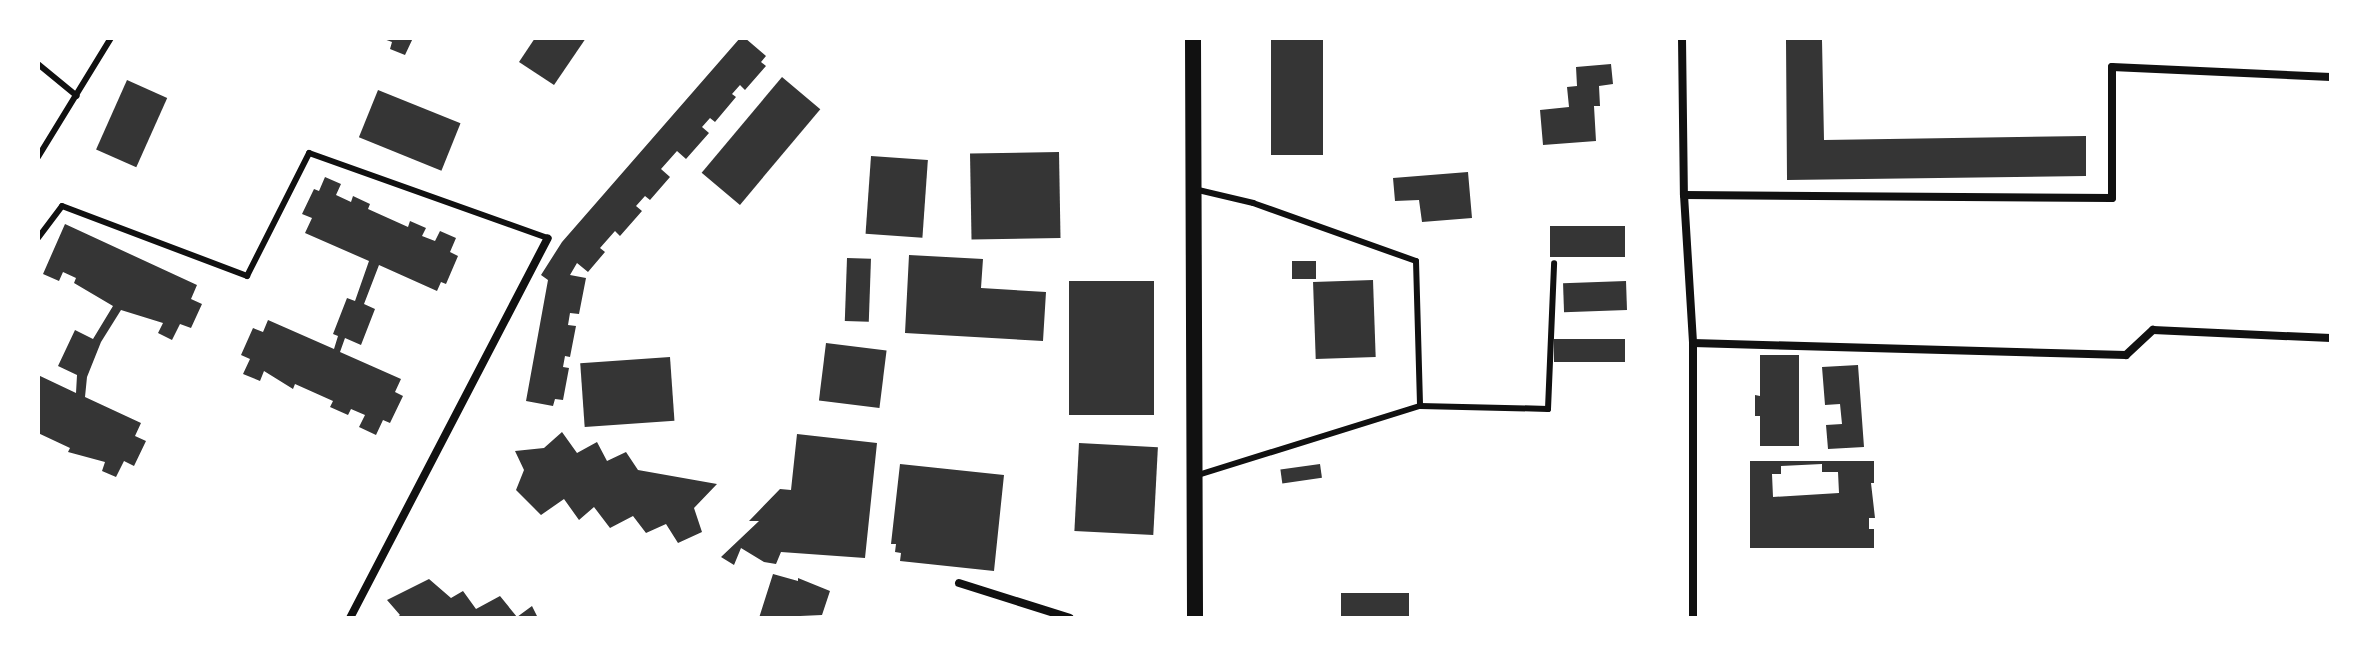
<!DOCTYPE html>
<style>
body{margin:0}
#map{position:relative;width:2369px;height:656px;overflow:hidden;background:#fff;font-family:"Alegreya Sans",sans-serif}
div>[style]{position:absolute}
.building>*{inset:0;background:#353535;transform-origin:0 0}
.service>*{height:6px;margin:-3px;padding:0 3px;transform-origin:3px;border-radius:3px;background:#111}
.minor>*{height:8px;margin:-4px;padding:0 4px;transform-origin:4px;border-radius:4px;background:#111}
.secondary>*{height:16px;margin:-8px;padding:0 8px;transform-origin:8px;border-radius:8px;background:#111}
span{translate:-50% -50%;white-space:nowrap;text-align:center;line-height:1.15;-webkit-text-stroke:6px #fff;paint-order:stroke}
.frame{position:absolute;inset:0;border:40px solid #fff;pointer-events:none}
</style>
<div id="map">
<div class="building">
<div style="clip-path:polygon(381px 38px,413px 38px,405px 55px,390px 49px,392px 42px)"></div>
<div style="clip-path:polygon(535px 38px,586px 38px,554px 85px,519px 62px)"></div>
<div style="clip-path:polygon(740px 38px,745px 38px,766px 56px,761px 62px,766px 66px,745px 90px,740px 85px,732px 94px,736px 97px,715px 122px,710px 118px,702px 127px,709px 133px,686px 159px,677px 151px,661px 169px,670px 177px,650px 200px,645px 196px,636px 206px,642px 211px,620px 236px,615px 231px,600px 248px,605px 252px,588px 272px,577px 263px,570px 275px,586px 278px,579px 314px,570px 313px,568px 325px,576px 326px,570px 357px,565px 356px,563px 367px,569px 368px,563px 400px,555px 399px,553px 406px,526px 401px,548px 280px,541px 275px,562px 242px)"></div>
<div style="left:1271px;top:38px;width:52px;height:117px"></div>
<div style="clip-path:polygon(1786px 40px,1822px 40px,1824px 140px,2086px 136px,2086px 176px,1787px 180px)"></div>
<div style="clip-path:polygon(1611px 64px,1613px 84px,1599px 86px,1600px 106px,1594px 106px,1596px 141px,1543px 145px,1540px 110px,1569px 107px,1567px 87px,1577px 86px,1576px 67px)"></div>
<div style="left:782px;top:77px;width:50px;height:125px;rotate:40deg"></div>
<div style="left:127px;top:80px;width:44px;height:76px;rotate:24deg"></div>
<div style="left:378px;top:90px;width:89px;height:51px;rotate:22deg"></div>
<div style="left:1059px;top:152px;width:86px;height:89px;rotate:89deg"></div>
<div style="left:871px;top:156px;width:57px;height:78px;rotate:4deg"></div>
<div style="clip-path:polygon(1468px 172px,1472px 218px,1422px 222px,1419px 200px,1395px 201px,1393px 178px)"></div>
<div style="clip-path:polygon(325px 177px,341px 184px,336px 195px,351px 202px,353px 196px,370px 204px,368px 209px,408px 227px,410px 221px,426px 228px,422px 236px,435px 241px,440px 231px,456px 238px,450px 252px,458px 256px,446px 284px,441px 282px,437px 291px,379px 265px,364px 304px,375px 309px,361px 345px,345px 338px,340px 352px,401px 379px,395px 392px,403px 396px,390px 423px,383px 420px,376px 435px,359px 427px,365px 415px,351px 409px,348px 415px,330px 407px,333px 401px,295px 384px,293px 389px,264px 371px,260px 381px,243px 374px,250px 359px,241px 355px,253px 328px,263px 332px,268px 320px,334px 349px,338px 336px,333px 334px,347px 298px,355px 301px,369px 261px,305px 233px,312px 218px,302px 214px,314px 189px,319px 191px)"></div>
<div style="clip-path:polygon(65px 224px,197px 285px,191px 299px,202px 304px,191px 328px,180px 324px,172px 340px,158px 333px,163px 323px,121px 310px,101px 342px,87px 377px,85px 397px,141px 423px,135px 436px,146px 441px,134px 466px,124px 461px,116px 477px,102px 471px,105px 462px,68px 452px,70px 448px,38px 433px,38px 375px,76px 393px,77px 375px,58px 366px,75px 330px,93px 339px,113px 306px,74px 283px,76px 278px,63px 272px,59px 281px,43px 274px)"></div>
<div style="left:1625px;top:226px;width:31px;height:75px;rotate:90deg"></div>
<div style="clip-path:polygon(909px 255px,983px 259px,981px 288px,1046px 292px,1043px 341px,905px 333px)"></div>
<div style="left:847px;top:258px;width:24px;height:63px;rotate:2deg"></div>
<div style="left:1316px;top:261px;width:18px;height:24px;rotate:90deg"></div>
<div style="left:1373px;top:280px;width:77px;height:60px;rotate:88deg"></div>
<div style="left:1154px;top:281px;width:134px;height:85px;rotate:90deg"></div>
<div style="left:1626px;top:281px;width:29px;height:63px;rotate:88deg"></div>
<div style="left:1554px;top:339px;width:71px;height:23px"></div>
<div style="left:826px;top:343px;width:61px;height:58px;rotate:7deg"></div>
<div style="clip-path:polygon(1760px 355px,1799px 355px,1799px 446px,1760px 446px,1760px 416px,1755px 416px,1755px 395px,1760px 396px)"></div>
<div style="left:670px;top:357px;width:64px;height:90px;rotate:86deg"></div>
<div style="clip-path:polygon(1858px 365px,1864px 447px,1828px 449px,1826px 425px,1842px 424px,1840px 404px,1825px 405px,1822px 367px)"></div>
<div style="clip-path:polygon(562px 432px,577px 453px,597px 442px,607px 461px,626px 452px,638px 470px,717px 484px,694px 508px,702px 532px,678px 543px,666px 524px,646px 533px,633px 516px,610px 528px,594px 507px,579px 520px,564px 499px,541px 515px,516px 490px,524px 470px,515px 451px,544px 448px)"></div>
<div style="clip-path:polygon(797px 434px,877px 443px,865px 558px,781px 552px,776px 564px,764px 562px,741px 548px,734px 565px,721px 557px,759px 521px,749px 521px,780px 489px,791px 490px)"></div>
<div style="left:1079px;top:443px;width:79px;height:88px;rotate:3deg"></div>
<div style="clip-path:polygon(evenodd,1750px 461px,1874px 461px,1874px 483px,1871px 483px,1875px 518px,1869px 518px,1869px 529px,1874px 529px,1874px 548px,1750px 548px,1750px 461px,1822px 464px,1822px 472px,1838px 472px,1839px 493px,1773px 497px,1772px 474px,1781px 474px,1781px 466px,1822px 464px)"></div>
<div style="clip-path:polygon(900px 464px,1004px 475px,994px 571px,900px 561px,901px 553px,895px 552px,896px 544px,891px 544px)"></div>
<div style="left:1320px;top:464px;width:14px;height:40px;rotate:82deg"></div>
<div style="clip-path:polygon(773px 574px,798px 581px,798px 578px,830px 591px,822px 615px,759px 618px)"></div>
<div style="clip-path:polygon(429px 579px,451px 598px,463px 591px,476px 609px,500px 596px,517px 617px,532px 606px,538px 618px,396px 618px,400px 615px,387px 600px)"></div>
<div style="left:1409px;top:593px;width:25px;height:68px;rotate:90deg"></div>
</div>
<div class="service">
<div style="left:38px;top:64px;width:50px;rotate:39.4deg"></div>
<div style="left:38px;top:157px;width:140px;rotate:-58.5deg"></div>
<div style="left:1194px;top:189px;width:61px;rotate:13.3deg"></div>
<div style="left:1253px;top:203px;width:173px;rotate:19.6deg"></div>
<div style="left:1416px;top:261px;width:145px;rotate:88.4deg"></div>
<div style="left:1420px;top:406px;width:128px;rotate:1.3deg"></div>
<div style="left:1548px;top:409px;width:146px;rotate:-87.6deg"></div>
<div style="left:38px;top:238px;width:40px;rotate:-53deg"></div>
<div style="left:62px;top:206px;width:198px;rotate:20.7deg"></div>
<div style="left:247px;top:276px;width:138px;rotate:-63.2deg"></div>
<div style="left:309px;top:153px;width:254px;rotate:19.6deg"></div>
<div style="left:1198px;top:475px;width:232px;rotate:-17.3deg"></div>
</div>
<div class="minor">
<div style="left:1682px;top:38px;width:157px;rotate:89.3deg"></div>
<div style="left:1684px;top:195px;width:148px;rotate:86.5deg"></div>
<div style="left:1693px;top:343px;width:275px;rotate:90deg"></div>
<div style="left:1684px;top:195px;width:428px;rotate:0.4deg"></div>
<div style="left:2112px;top:198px;width:131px;rotate:-90deg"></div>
<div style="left:2112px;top:67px;width:219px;rotate:2.6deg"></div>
<div style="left:1693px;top:343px;width:433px;rotate:1.6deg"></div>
<div style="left:2126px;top:355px;width:37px;rotate:-43deg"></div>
<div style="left:2153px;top:330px;width:178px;rotate:2.6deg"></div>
<div style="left:959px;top:583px;width:116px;rotate:17.5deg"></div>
<div style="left:350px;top:618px;width:428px;rotate:-62.5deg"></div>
</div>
<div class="secondary">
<div style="left:1193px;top:38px;width:580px;rotate:89.8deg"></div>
</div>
<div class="frame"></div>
</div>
